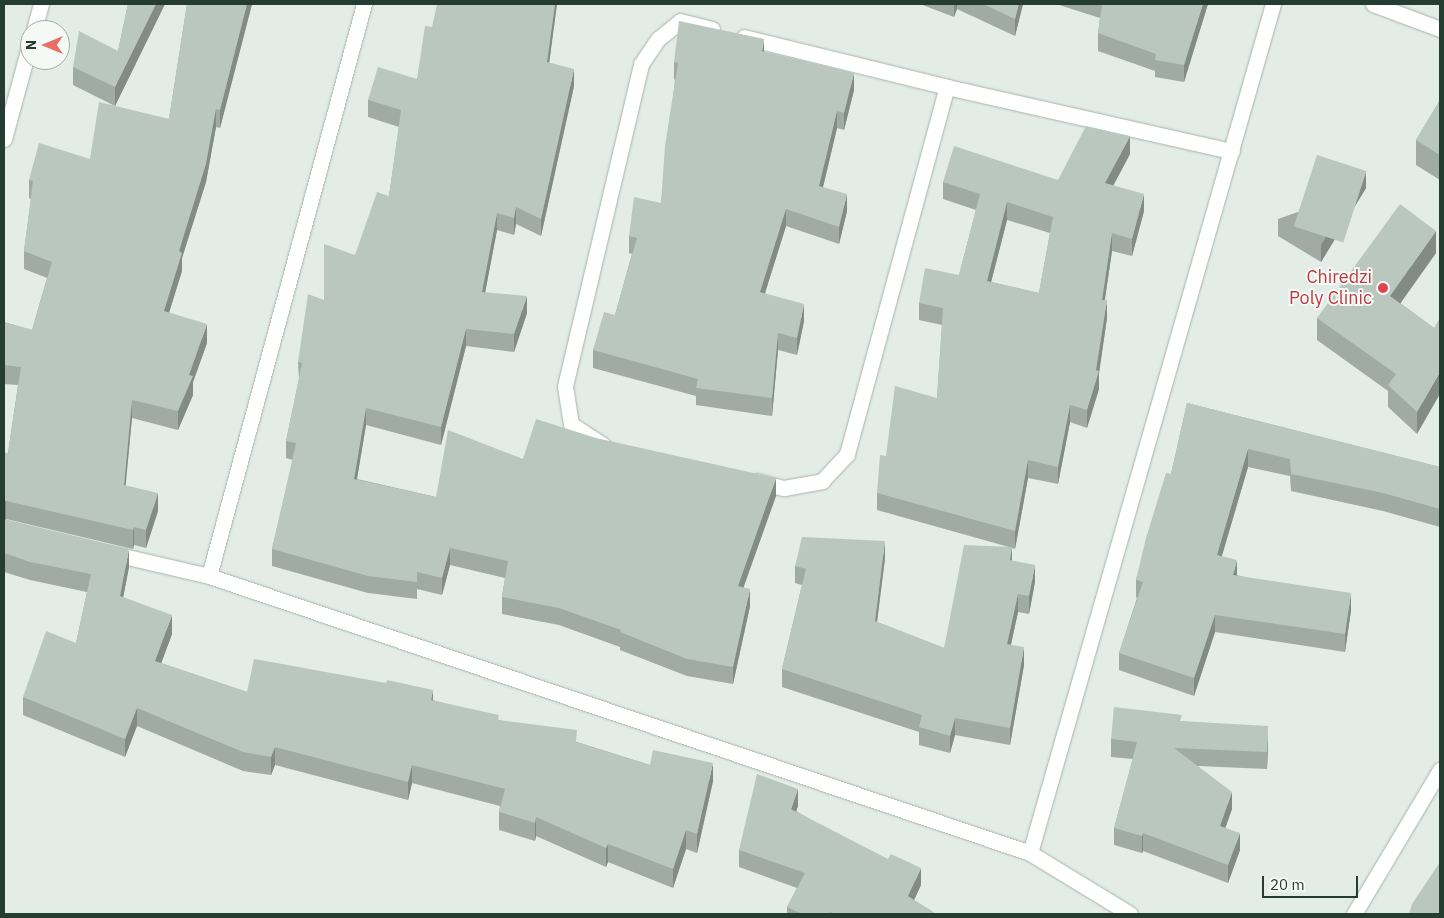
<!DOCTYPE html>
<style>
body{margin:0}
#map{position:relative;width:1444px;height:918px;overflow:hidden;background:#e3ece7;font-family:"IBM Plex Sans",sans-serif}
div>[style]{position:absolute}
.roads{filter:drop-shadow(0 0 1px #a6b4ad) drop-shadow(0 0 1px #a6b4ad)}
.street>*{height:15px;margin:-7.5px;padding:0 7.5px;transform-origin:7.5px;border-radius:7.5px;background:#fff}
.secondary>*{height:15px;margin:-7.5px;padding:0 7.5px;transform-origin:7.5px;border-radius:7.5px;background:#fff}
.wall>*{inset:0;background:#9faba4}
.shaded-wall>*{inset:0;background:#828b86;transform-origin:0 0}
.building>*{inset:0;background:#b9c7bf;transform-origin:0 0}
.dots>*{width:14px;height:14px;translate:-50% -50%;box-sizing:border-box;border:2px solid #f4f9f5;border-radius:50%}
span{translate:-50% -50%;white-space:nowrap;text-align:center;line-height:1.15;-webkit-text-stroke:4px #f4f9f5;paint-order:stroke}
.health-label{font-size:18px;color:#be3a42}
.right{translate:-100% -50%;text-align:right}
.frame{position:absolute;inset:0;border:5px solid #243c31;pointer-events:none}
.north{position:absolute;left:20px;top:20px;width:50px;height:50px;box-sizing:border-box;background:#f4f9f5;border:1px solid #a1ada7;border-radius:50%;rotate:270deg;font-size:14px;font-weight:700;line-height:20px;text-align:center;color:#243c31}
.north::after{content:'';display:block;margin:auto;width:18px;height:22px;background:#e86e66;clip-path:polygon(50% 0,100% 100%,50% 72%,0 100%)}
.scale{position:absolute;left:1262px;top:876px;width:96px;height:22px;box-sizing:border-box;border:2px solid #243c31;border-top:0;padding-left:6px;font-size:15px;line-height:18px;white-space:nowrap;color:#243c31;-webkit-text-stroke:4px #f4f9f5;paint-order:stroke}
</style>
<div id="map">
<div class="roads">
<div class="street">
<div style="left:34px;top:30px;width:27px;rotate:-75deg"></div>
<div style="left:744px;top:37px;width:209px;rotate:13.8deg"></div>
<div style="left:947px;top:87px;width:292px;rotate:12.7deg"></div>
<div style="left:4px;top:139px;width:99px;rotate:-74.8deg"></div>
<div style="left:603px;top:445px;width:38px;rotate:-147deg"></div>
<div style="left:571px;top:424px;width:38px;rotate:-99deg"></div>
<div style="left:565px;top:386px;width:331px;rotate:-76.7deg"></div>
<div style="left:641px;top:64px;width:30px;rotate:-56deg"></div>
<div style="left:658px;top:39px;width:28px;rotate:-39deg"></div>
<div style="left:680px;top:21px;width:33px;rotate:14deg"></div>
<div style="left:757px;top:481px;width:28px;rotate:15deg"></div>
<div style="left:784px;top:488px;width:39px;rotate:-10deg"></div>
<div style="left:822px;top:481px;width:37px;rotate:-47deg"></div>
<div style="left:847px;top:454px;width:380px;rotate:-74.8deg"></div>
<div style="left:110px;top:553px;width:102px;rotate:13.1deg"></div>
<div style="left:209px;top:576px;width:866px;rotate:18.64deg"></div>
<div style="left:1030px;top:853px;width:117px;rotate:31.4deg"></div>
<div style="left:209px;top:576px;width:593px;rotate:-74.84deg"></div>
<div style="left:1030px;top:853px;width:883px;rotate:-74.03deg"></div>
<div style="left:1354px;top:914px;width:168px;rotate:-59.2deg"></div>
</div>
<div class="secondary">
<div style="left:1373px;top:4px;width:72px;rotate:20.5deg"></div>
</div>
</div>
<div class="wall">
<div style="clip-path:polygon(128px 4px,165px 4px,115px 106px,73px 85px,73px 67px,118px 51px)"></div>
<div style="clip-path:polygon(187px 4px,252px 4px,220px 128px,216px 127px,206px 182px,182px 258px,182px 271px,169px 312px,207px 343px,193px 382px,193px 395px,178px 430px,132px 418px,125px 485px,158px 511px,146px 548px,134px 545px,133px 549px,6px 519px,5px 519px,129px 567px,123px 597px,172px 634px,161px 663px,247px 692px,433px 700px,499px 720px,577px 742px,650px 765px,713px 781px,697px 853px,686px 849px,673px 888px,608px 862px,606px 867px,536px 836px,535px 841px,499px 830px,499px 812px,500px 806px,412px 783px,408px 800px,275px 765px,271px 775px,243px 771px,137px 726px,125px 757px,23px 715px,23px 697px,76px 643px,87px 592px,30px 580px,4px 572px,4px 453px,8px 453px,18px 385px,4px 384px,4px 322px,32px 330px,47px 278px,24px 269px,24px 251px,31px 199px,29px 198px,29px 180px,90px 159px,169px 119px)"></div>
<div style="clip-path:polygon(557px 4px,549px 63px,574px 86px,541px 236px,516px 224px,514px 235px,497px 230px,485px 292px,527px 313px,514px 352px,466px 346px,441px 445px,366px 425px,357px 479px,436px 497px,523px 459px,776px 496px,743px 587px,750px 606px,733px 684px,687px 676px,620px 650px,620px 647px,559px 625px,502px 614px,502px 597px,505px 578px,450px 565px,442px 595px,417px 589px,417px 599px,368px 593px,272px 566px,272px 549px,293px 460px,286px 458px,286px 441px,299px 379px,298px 362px,324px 300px,355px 255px,389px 196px,399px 127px,368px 117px,368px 100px,417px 79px,432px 27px)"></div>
<div style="clip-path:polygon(920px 4px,1023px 4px,1015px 36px,957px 9px,954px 17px)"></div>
<div style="clip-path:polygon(1056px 4px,1208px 4px,1184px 82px,1155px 77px,1155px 71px,1098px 51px,1098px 33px,1100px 18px)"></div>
<div style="clip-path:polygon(764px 52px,854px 90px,844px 130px,837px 128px,823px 187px,847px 211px,839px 244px,786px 226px,765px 293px,804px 321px,797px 355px,778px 350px,772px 416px,696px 405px,696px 396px,593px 368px,593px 350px,615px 315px,632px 254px,629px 253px,629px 236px,661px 203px,675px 80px,674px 79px,674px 62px)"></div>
<div style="clip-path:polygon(1440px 100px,1440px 180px,1416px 165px,1416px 140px)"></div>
<div style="clip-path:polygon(evenodd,1130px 154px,1113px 186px,1144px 211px,1132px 256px,1112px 251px,1105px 300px,1107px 318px,1099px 371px,1099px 389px,1087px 428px,1070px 422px,1058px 484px,1028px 478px,1015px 549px,1012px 548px,1012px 561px,1035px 582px,1029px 614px,1018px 612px,1011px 645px,1024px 665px,1010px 745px,955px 735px,950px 753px,919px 745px,919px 732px,782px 687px,782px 669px,802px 585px,795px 583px,795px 566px,885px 558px,877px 622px,944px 648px,1009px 547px,877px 510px,877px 493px,886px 456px,937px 398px,942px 325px,919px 320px,919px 303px,959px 275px,976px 210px,943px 199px,943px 182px,1058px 180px,1130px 154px,1007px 220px,1050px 233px,1039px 293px,991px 282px,1007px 220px)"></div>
<div style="clip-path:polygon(1366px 188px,1321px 262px,1278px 236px,1278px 219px)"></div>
<div style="clip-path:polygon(1436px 253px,1400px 303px,1434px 328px,1417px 434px,1388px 407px,1388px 391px,1317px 340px,1317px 318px)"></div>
<div style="clip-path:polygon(1187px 403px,1440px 467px,1440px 527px,1383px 511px,1291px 491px,1290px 476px,1248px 467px,1222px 556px,1237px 575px,1351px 610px,1345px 652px,1215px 632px,1194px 696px,1119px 670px,1119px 653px,1137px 598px,1136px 597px,1136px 580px,1171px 474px)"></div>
<div style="clip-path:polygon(1182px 721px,1268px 743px,1267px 769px,1198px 766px,1232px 809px,1225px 828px,1240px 850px,1228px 883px,1143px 851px,1142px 853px,1114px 845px,1114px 828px,1133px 759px,1111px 757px,1111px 739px)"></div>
<div style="clip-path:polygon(798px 806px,796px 811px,921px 885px,914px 900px,936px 914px,787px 914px,787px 907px,797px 888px,739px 867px,739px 850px)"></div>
</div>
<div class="shaded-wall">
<div style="clip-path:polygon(156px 4px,165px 4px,115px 106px,115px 87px)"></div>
<div style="clip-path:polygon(247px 4px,252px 4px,220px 128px,220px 110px)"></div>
<div style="clip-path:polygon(555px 4px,557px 4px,547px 79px,547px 62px)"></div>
<div style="clip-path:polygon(954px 4px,957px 4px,957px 9px,954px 17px)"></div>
<div style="clip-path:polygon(1019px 4px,1023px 4px,1015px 36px,1015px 19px)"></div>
<div style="clip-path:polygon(1203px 4px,1208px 4px,1184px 82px,1184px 65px)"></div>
<div style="clip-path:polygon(764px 39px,764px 56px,762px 51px)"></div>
<div style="clip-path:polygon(574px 69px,574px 86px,541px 236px,541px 219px)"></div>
<div style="clip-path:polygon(854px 73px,854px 90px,844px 130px,844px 113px)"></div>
<div style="clip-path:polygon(216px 109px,216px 127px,206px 182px,182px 258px,182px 271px,164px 329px,164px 311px)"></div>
<div style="clip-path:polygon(837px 111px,837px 128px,819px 204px,819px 186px)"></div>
<div style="clip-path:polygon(1130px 136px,1130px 154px,1105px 201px,1105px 183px)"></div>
<div style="clip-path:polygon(1366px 171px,1366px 188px,1321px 262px,1321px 245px)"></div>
<div style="clip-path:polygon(847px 194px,847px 211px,839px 244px,839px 227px)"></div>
<div style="clip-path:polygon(1144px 194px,1144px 211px,1132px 256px,1132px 239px)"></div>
<div style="clip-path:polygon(1007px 202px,1007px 220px,987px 298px,987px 281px)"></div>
<div style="clip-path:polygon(516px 207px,516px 224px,514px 235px,514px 218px)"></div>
<div style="clip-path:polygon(786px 209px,786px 226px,760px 309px,760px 292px)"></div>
<div style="clip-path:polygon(497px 213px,497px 230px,482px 309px,482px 292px)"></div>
<div style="clip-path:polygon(1436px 231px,1436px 253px,1390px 318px,1390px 296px)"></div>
<div style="clip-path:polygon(1112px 233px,1112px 251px,1102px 317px,1102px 300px)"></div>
<div style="clip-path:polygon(527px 296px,527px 313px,514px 352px,514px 334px)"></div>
<div style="clip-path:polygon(1107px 300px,1107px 318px,1099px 374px,1099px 371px,1099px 389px,1087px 428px,1087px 410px,1096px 370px)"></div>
<div style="clip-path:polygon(804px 304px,804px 321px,797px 355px,797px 338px)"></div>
<div style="clip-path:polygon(207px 324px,207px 343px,193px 382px,193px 395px,178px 430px,178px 411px,189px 375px)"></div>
<div style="clip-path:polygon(466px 329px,466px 346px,441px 445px,441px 427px)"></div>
<div style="clip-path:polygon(778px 333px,778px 350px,772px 416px,772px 398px)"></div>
<div style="clip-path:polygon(1440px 372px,1440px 394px,1417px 434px,1417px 412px)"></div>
<div style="clip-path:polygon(132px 400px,132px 418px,124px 503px,124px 485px)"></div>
<div style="clip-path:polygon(1070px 405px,1070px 422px,1058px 484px,1058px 467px)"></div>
<div style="clip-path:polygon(366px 408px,366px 425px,354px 496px,354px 479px)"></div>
<div style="clip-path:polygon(1248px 449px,1248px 467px,1217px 572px,1217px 555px)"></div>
<div style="clip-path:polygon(1028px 460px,1028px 478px,1015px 549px,1015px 531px)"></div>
<div style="clip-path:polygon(776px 478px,776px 496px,738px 603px,738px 586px)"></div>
<div style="clip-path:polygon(158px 493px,158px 511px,146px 548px,146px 530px)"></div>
<div style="left:4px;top:501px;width:2px;height:19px"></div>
<div style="clip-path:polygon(134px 527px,134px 545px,133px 549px,133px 530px)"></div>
<div style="clip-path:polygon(885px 541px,885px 558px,875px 638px,875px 621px)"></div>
<div style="clip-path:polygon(1012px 547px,1012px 564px,1010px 560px)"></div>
<div style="clip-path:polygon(450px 548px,450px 565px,442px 595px,442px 578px)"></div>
<div style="clip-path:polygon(129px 549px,129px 567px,120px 614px,120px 596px)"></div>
<div style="clip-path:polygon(1237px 560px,1237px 577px,1233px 575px)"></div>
<div style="clip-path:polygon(1035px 565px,1035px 582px,1029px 614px,1029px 596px)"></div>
<div style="clip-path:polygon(750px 589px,750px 606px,733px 684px,733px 667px)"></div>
<div style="clip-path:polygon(1351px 593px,1351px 610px,1345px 652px,1345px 634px)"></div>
<div style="clip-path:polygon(1018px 594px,1018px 612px,1007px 662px,1007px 644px)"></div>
<div style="clip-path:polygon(172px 615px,172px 634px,155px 680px,155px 661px)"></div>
<div style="clip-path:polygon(1215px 615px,1215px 632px,1194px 696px,1194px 678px)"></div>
<div style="clip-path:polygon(1024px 647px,1024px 665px,1010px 745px,1010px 728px)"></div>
<div style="clip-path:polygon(433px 690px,433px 708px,431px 700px)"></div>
<div style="clip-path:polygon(137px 708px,137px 726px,125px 757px,125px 739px)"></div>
<div style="clip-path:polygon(955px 718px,955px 735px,950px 753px,950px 736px)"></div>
<div style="clip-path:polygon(1268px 726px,1268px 743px,1267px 769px,1267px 752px)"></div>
<div style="clip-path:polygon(275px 747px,275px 765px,271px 775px,271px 757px)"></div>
<div style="clip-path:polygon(713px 763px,713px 781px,697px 853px,697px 834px)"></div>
<div style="clip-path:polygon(412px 765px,412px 783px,408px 800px,408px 782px)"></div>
<div style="clip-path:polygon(798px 789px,798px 806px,791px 826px,791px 809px)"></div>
<div style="clip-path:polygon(1232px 792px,1232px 809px,1220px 843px,1220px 826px)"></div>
<div style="clip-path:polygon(536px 817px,536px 836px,535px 841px,535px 823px)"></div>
<div style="clip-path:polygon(686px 830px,686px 849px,673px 888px,673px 869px)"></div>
<div style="clip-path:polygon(1143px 833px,1143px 851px,1142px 853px,1142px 836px)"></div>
<div style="clip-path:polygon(1240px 833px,1240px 850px,1228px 883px,1228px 865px)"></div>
<div style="clip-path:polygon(608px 844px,608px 862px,606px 867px,606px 848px)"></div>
<div style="clip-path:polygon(921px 868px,921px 885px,908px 913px,908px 896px)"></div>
</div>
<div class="building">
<div style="clip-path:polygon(128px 4px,156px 4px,115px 87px,73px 67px,79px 31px,118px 51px)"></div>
<div style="clip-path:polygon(187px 4px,247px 4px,220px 110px,216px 109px,206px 164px,179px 251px,182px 253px,164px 311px,207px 324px,189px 375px,193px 376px,178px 411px,132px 400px,124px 485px,158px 493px,146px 530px,134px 527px,133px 530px,6px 501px,4px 501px,4px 453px,8px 453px,21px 367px,4px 365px,4px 322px,32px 330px,52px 262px,24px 251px,33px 181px,29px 180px,39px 143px,90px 159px,99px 102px,169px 119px)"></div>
<div style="clip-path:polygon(437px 4px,555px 4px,547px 62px,574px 69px,541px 219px,516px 207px,514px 218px,497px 213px,482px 292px,527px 296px,514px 334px,466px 329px,441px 427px,366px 408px,354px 479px,436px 497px,448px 430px,523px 459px,536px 419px,596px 438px,776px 478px,738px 586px,750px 589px,733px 667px,687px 659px,620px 632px,621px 630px,559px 608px,502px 597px,508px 561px,450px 548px,442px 578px,417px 572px,417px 582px,368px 576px,272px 549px,296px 443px,286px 441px,302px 363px,298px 362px,308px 294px,324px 300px,324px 244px,355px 255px,377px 192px,389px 196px,401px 110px,368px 100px,378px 67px,417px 79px,425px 26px,432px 27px)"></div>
<div style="clip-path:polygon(983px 4px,1019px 4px,1015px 19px)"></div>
<div style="clip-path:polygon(1102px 4px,1203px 4px,1184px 65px,1155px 60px,1156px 54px,1098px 33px)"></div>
<div style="clip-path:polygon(679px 21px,764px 39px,762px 51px,854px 73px,844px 113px,837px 111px,819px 186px,847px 194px,839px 227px,786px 209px,760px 292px,804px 304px,797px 338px,778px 333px,772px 398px,696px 388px,698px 379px,593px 350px,604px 312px,615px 315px,637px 238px,629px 236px,634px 197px,661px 203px,665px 146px,678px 63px,674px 62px)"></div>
<div style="clip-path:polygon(1440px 100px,1440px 155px,1416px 140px)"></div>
<div style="clip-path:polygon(evenodd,1086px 126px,1130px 136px,1105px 183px,1144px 194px,1132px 239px,1112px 233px,1102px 300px,1107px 300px,1096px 370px,1099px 371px,1087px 410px,1070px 405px,1058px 467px,1028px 460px,1015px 531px,877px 493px,880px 455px,886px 456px,895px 386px,937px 398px,943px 308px,919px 303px,925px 268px,959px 275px,980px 194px,943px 182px,954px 146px,1058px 180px,1086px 126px,1007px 202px,1053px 217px,1039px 293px,987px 281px,1007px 202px)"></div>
<div style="left:1317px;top:155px;width:52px;height:75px;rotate:18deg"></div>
<div style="clip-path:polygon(1400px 204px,1436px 231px,1390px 296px,1434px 328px,1440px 318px,1440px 372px,1417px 412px,1388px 385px,1396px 374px,1317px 318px)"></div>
<div style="clip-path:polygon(1187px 403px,1440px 467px,1440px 509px,1383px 493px,1291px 474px,1290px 459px,1248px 449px,1217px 555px,1237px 560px,1233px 575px,1351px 593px,1345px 634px,1215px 615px,1194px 678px,1119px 653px,1143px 582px,1136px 580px,1146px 538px,1166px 473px,1171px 474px)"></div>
<div style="clip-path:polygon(4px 519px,129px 549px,120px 596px,172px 615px,155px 661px,247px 692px,254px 659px,386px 683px,387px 680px,433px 690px,431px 700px,499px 715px,498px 720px,577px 730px,576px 742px,650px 765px,653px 750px,713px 763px,697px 834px,686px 830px,673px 869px,608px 844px,606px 848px,536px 817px,535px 823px,499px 812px,505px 789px,412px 765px,408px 782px,275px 747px,271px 757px,243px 752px,137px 708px,125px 739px,23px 697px,46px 631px,76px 643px,91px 574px,30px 562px,4px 553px)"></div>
<div style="clip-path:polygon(802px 537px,885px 541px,875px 621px,944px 648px,964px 545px,1012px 547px,1010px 560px,1035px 565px,1029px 596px,1018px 594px,1007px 644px,1024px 647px,1010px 728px,955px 718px,950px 736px,919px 727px,922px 715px,782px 669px,806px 569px,795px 566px)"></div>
<div style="clip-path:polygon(1114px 707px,1182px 715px,1180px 721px,1268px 726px,1267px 752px,1174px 748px,1232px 792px,1220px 826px,1240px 833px,1228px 865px,1143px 833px,1142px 836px,1114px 828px,1137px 742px,1111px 739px)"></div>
<div style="clip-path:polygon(757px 774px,798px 789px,791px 809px,888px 859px,891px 854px,921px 868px,908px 896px,936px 914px,835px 914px,830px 912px,829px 914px,802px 914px,787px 907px,805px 873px,739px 850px)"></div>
<div style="clip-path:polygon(1440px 862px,1440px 914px,1409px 914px,1412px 904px)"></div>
</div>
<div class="dots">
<div style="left:1383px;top:288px;background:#e0444e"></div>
</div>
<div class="health-label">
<span class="right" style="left:1372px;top:288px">Chiredzi<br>Poly Clinic</span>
</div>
<div class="frame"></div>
<div class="north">N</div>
<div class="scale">20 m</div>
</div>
